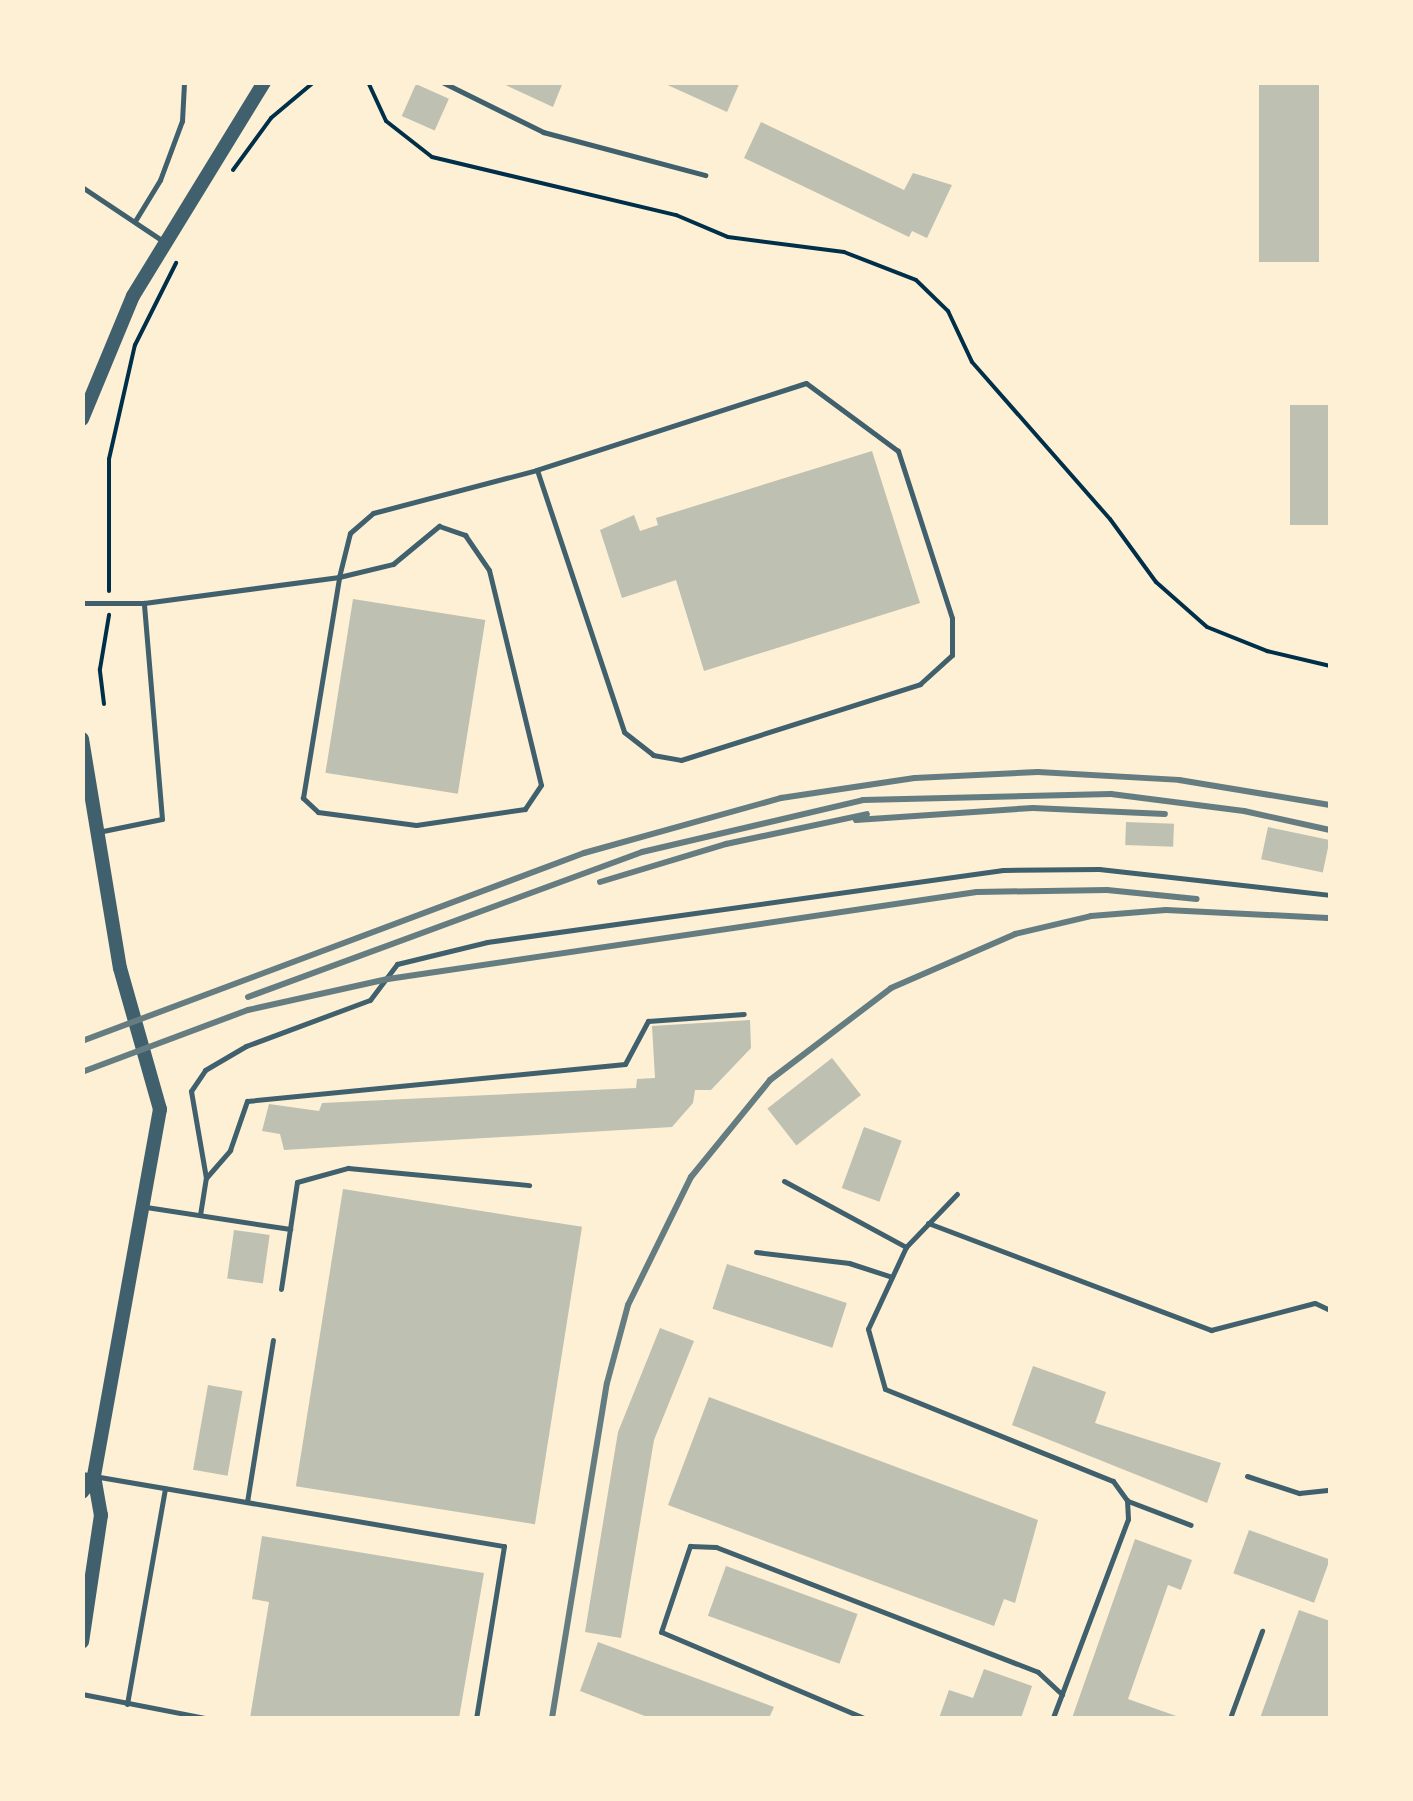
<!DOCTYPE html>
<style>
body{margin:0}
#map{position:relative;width:1413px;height:1801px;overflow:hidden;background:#fdf0d5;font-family:"PT Serif",serif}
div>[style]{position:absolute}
.building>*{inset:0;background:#bec0b2;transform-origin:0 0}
.path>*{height:4px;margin:-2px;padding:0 2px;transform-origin:2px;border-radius:2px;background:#003049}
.service>*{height:5px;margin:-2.5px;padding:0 2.5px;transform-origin:2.5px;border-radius:2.5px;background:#3f606c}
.tertiary>*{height:14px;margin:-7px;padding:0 7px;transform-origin:7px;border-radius:7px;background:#3f606c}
.rail>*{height:6px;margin:-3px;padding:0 3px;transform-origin:3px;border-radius:3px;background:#657d81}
span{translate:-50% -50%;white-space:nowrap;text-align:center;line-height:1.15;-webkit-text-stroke:10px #fdf0d5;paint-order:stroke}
.frame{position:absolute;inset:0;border:85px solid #fdf0d5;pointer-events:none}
</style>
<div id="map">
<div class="building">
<div style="clip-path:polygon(499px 82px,563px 82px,553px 107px)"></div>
<div style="clip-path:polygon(661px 82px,740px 82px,727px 112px)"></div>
<div style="left:1259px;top:82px;width:60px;height:180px"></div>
<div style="left:416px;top:84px;width:36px;height:35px;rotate:24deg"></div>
<div style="clip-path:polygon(761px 122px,904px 190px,913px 173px,952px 185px,927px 238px,912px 231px,909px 237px,744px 158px)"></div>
<div style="left:1330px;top:405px;width:120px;height:40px;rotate:90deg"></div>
<div style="clip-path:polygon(872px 451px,920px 603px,704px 671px,676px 580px,622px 598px,600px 530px,634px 515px,640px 531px,658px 525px,656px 518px)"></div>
<div style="left:353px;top:599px;width:134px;height:176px;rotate:9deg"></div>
<div style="left:1126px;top:822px;width:48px;height:23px;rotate:2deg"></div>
<div style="left:1268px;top:827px;width:63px;height:33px;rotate:12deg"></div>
<div style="clip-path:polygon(750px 1020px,751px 1048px,711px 1090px,695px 1090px,693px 1103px,672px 1127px,284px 1150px,280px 1134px,262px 1131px,269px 1104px,319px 1111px,322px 1103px,636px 1088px,637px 1079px,655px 1078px,652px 1026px)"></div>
<div style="left:832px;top:1058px;width:47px;height:82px;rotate:52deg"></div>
<div style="left:864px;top:1127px;width:40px;height:65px;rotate:20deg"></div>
<div style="left:343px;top:1189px;width:242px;height:301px;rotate:9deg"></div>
<div style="left:234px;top:1230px;width:36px;height:49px;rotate:8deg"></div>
<div style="left:727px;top:1264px;width:126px;height:47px;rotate:18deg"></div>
<div style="clip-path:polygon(660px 1328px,694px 1341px,654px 1440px,621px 1638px,585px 1632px,618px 1432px)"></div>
<div style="clip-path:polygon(1033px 1366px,1106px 1392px,1095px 1423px,1221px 1463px,1207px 1503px,1012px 1425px)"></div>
<div style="left:208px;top:1385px;width:35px;height:86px;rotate:10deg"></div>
<div style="clip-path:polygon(709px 1397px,1038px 1520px,1015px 1603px,1004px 1599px,994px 1626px,668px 1505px)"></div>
<div style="left:1249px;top:1530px;width:86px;height:46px;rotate:20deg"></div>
<div style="clip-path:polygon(262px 1536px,484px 1573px,459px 1718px,250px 1718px,269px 1602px,252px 1599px)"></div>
<div style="clip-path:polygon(1135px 1539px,1192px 1560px,1181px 1590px,1168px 1585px,1128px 1699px,1182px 1718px,1072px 1718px)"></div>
<div style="left:726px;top:1566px;width:140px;height:53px;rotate:20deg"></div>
<div style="clip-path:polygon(1299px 1610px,1330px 1621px,1330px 1718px,1260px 1718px)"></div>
<div style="clip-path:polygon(598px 1642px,774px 1707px,769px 1718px,650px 1718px,580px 1691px)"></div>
<div style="clip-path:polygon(984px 1669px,1032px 1686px,1021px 1718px,939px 1718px,949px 1690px,973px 1698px)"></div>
</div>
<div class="path">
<div style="left:368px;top:82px;width:43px;rotate:65.2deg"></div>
<div style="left:386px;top:121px;width:58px;rotate:38deg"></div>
<div style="left:432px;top:157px;width:251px;rotate:13.4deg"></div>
<div style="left:676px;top:215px;width:56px;rotate:22.9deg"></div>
<div style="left:728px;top:237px;width:117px;rotate:7.4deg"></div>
<div style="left:844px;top:252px;width:77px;rotate:21.3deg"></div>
<div style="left:916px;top:280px;width:45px;rotate:44.1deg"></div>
<div style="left:948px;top:311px;width:56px;rotate:64.8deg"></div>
<div style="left:972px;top:362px;width:209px;rotate:48.7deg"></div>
<div style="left:1110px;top:519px;width:78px;rotate:53.9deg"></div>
<div style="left:1156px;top:582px;width:68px;rotate:41.4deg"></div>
<div style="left:1207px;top:627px;width:65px;rotate:21.8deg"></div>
<div style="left:1267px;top:651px;width:65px;rotate:13.4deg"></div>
<div style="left:233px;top:170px;width:64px;rotate:-53.8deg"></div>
<div style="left:271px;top:118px;width:56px;rotate:-39.9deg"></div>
<div style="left:109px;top:591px;width:132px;rotate:-90deg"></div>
<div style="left:109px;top:459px;width:117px;rotate:-77.2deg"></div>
<div style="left:135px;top:345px;width:92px;rotate:-63.4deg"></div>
<div style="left:104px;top:704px;width:35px;rotate:-97deg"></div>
<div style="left:100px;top:669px;width:55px;rotate:-80.5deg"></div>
</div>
<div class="service">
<div style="left:442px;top:82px;width:113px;rotate:26.3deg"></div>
<div style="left:543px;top:132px;width:168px;rotate:14.9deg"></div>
<div style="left:1330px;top:82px;width:38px;rotate:90deg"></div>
<div style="left:82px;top:187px;width:97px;rotate:33.7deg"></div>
<div style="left:135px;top:221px;width:48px;rotate:-58.6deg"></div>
<div style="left:160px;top:180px;width:63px;rotate:-69.6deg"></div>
<div style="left:182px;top:121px;width:39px;rotate:-87deg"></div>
<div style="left:439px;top:526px;width:28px;rotate:19deg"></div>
<div style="left:465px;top:535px;width:42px;rotate:55.6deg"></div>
<div style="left:489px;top:570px;width:221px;rotate:76.4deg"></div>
<div style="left:541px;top:785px;width:29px;rotate:124deg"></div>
<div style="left:525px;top:809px;width:110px;rotate:171.6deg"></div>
<div style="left:416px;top:825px;width:99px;rotate:-172.4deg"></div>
<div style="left:318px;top:812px;width:21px;rotate:-137deg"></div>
<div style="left:303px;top:798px;width:224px;rotate:-80.7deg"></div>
<div style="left:339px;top:577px;width:56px;rotate:-13.5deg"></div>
<div style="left:393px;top:564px;width:60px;rotate:-39.6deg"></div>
<div style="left:82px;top:603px;width:62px"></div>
<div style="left:144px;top:603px;width:197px;rotate:-7.6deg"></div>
<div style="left:339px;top:577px;width:45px;rotate:-76deg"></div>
<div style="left:350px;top:533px;width:30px;rotate:-41deg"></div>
<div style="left:373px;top:513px;width:170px;rotate:-14.7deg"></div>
<div style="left:537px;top:470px;width:276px;rotate:71.6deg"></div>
<div style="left:624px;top:732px;width:37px;rotate:38deg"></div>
<div style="left:653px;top:755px;width:28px;rotate:10deg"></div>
<div style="left:681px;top:760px;width:251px;rotate:-17.6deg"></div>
<div style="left:920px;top:684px;width:43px;rotate:-42.2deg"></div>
<div style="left:952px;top:655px;width:37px;rotate:-90deg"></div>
<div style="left:952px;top:618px;width:176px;rotate:-107.9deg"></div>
<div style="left:898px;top:451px;width:114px;rotate:-143.5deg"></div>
<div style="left:806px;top:383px;width:283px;rotate:162.1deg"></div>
<div style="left:98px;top:832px;width:65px;rotate:-11.5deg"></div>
<div style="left:162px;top:819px;width:217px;rotate:-94.8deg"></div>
<div style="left:206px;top:1178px;width:37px;rotate:-49deg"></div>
<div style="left:230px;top:1150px;width:52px;rotate:-70.9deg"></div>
<div style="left:247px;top:1101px;width:380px;rotate:-5.6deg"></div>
<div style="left:625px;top:1064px;width:49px;rotate:-61.9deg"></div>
<div style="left:648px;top:1021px;width:96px;rotate:-4.2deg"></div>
<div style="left:784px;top:1181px;width:139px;rotate:28.4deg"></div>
<div style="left:957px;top:1194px;width:74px;rotate:133.9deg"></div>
<div style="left:906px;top:1247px;width:90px;rotate:114.9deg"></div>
<div style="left:868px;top:1329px;width:62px;rotate:74.2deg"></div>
<div style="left:885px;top:1389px;width:246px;rotate:22deg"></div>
<div style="left:1113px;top:1481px;width:24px;rotate:54deg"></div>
<div style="left:1127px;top:1500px;width:19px;rotate:87deg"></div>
<div style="left:1128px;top:1519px;width:213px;rotate:110.7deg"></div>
<div style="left:146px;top:1207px;width:146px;rotate:8.7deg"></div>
<div style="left:200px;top:1215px;width:37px;rotate:-81deg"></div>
<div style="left:206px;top:1178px;width:88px;rotate:-99.8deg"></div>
<div style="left:191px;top:1091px;width:25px;rotate:-56deg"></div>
<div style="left:205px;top:1070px;width:48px;rotate:-30.3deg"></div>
<div style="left:246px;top:1046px;width:132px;rotate:-20.4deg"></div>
<div style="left:370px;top:1000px;width:45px;rotate:-53.1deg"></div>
<div style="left:397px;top:964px;width:93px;rotate:-13.7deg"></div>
<div style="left:487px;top:942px;width:521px;rotate:-7.94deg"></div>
<div style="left:1003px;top:870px;width:96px;rotate:-0.6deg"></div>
<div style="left:1099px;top:869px;width:232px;rotate:6.4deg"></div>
<div style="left:928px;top:1223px;width:303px;rotate:20.7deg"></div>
<div style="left:1211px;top:1330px;width:107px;rotate:-14.6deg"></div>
<div style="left:1315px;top:1303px;width:17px;rotate:25deg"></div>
<div style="left:756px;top:1252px;width:94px;rotate:6.7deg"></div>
<div style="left:849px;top:1263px;width:45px;rotate:18deg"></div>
<div style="left:281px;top:1289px;width:108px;rotate:-81.5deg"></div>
<div style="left:297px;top:1182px;width:53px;rotate:-15.4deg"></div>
<div style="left:348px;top:1168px;width:182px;rotate:5.4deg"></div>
<div style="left:82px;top:1474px;width:428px;rotate:9.7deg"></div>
<div style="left:504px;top:1546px;width:174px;rotate:99.2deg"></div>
<div style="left:1247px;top:1476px;width:55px;rotate:18.1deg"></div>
<div style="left:1299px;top:1493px;width:31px;rotate:-6deg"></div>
<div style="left:1128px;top:1501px;width:67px;rotate:20.9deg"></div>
<div style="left:247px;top:1502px;width:164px;rotate:-80.9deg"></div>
<div style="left:82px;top:1694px;width:125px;rotate:11deg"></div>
<div style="left:127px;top:1704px;width:219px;rotate:-80deg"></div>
<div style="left:864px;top:1718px;width:220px;rotate:-157deg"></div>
<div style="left:661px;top:1632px;width:91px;rotate:-71.4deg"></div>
<div style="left:690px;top:1546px;width:26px;rotate:2deg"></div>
<div style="left:716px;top:1547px;width:345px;rotate:21.2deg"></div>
<div style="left:1038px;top:1672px;width:33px;rotate:43deg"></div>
<div style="left:1230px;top:1718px;width:93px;rotate:-69.8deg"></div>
</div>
<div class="tertiary">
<div style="left:82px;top:419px;width:133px;rotate:-67.5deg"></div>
<div style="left:133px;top:296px;width:251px;rotate:-58.5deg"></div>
<div style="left:82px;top:739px;width:232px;rotate:80.6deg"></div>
<div style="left:120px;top:968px;width:147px;rotate:74.2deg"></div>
<div style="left:160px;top:1109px;width:373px;rotate:100.2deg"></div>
<div style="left:94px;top:1476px;width:40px;rotate:80deg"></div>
<div style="left:101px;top:1515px;width:128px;rotate:98.5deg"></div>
<div style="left:82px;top:1492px;width:20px;rotate:-53deg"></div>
</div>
<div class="rail">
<div style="left:856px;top:820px;width:177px;rotate:-3.9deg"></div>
<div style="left:1033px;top:808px;width:132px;rotate:2.6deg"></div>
<div style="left:600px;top:882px;width:132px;rotate:-16.8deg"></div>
<div style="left:726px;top:844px;width:144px;rotate:-12deg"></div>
<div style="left:248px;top:997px;width:420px;rotate:-20.2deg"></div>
<div style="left:642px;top:852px;width:227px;rotate:-13.2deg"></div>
<div style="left:863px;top:800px;width:248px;rotate:-1.4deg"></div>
<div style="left:1111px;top:794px;width:134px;rotate:7.3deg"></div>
<div style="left:1244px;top:811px;width:88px;rotate:12.5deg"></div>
<div style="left:82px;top:1041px;width:536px;rotate:-20.53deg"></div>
<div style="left:584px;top:853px;width:205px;rotate:-15.6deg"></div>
<div style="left:781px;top:798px;width:135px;rotate:-8.5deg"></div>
<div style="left:915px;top:778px;width:123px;rotate:-2.8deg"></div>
<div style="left:1038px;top:772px;width:141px;rotate:3.2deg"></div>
<div style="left:1179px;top:780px;width:153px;rotate:9.4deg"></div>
<div style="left:82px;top:1072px;width:177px;rotate:-20.5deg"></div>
<div style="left:248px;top:1010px;width:143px;rotate:-12.5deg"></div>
<div style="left:388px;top:979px;width:595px;rotate:-8.4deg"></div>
<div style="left:977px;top:892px;width:130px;rotate:-0.9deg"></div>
<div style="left:1107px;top:890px;width:90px;rotate:5.7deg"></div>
<div style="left:552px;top:1718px;width:339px;rotate:-80.7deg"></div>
<div style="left:607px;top:1383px;width:81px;rotate:-74.9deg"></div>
<div style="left:628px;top:1305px;width:143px;rotate:-63.8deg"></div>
<div style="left:691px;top:1177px;width:125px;rotate:-50.8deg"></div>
<div style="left:770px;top:1080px;width:152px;rotate:-37.2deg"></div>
<div style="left:891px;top:988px;width:135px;rotate:-23.5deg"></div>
<div style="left:1015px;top:934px;width:78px;rotate:-13.3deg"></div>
<div style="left:1091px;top:916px;width:75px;rotate:-4.6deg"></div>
<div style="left:1166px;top:910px;width:162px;rotate:2.8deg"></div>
</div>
<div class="frame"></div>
</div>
